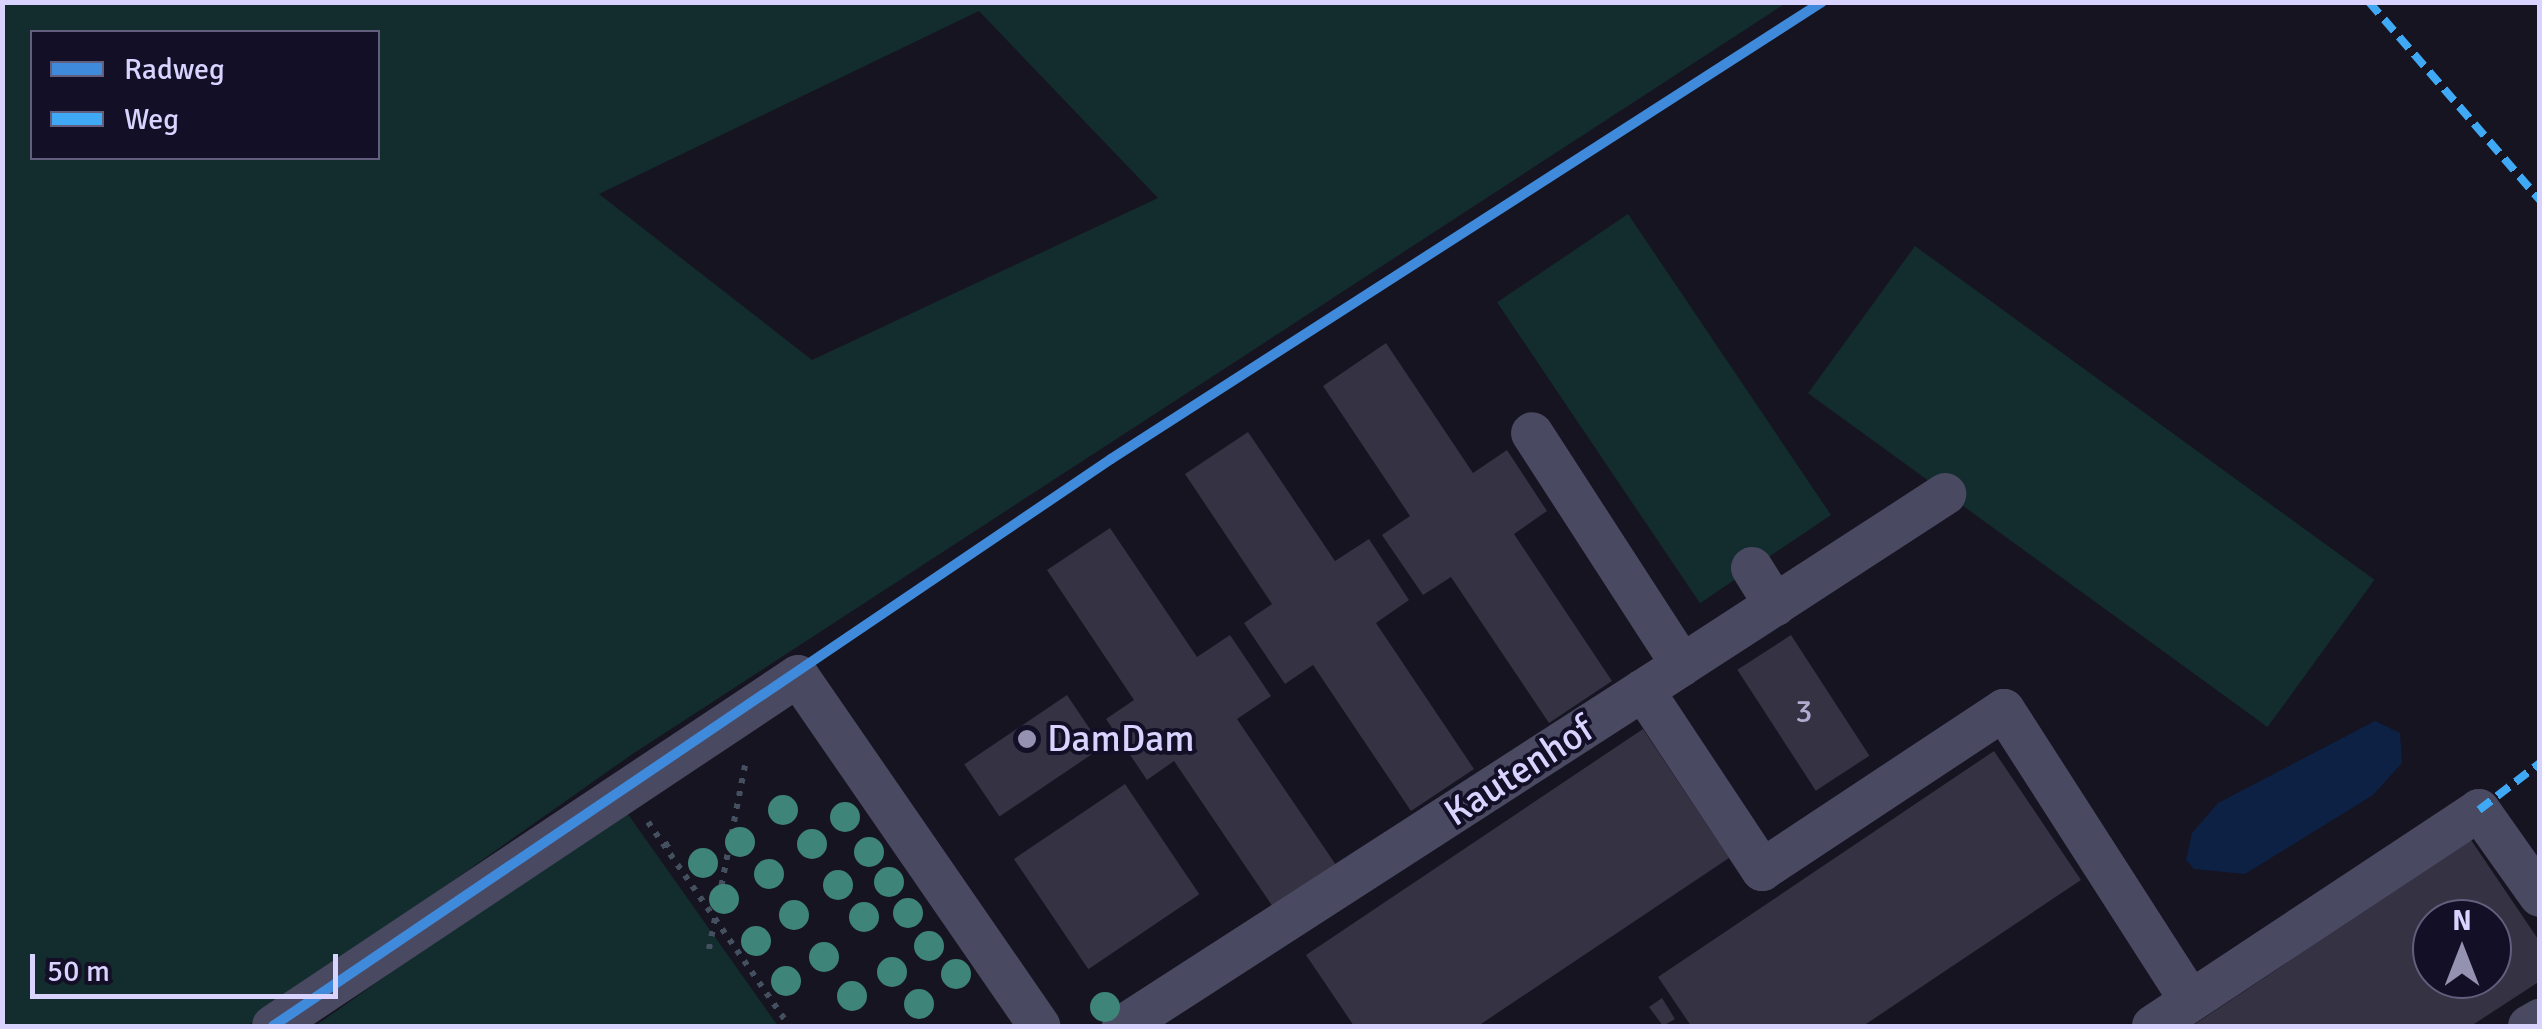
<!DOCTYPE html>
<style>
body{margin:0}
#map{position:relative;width:2542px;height:1029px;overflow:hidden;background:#161421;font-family:Signika,sans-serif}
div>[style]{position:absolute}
.green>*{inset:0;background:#132c2d;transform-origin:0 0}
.water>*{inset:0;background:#0d2144}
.building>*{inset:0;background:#343243;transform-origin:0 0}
.path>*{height:6px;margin-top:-3px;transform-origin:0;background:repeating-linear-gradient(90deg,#44505f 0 5px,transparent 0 13px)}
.minor>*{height:42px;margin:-21px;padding:0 21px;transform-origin:21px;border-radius:21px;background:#4a4962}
.quiet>*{height:8px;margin-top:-4px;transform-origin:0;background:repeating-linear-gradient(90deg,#3fa9f5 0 15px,transparent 0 23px)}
.cycleway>*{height:10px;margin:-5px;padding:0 5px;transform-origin:5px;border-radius:5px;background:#408adc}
.trees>*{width:30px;height:30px;margin:-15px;border-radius:50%;background:#3e8478}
.dots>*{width:28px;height:28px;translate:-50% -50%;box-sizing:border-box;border:5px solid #130f26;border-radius:50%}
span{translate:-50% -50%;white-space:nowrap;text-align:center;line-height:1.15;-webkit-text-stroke:8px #130f26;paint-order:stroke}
.number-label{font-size:32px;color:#b0acd0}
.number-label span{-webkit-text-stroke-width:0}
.poi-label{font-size:38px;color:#d9d4ff}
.left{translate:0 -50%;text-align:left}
.street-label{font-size:38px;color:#d9d4ff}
.frame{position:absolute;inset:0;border:5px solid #d9d4ff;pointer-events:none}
.legend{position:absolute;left:30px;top:30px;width:350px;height:130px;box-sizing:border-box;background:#130f26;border:2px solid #625e7d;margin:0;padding:12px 18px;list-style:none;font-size:30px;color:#d9d4ff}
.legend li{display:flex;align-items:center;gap:20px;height:50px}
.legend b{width:50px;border:2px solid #625e7d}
.north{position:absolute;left:2412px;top:899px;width:100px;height:100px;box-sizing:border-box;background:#130f26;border:2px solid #625e7d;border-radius:50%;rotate:0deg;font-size:28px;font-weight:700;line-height:40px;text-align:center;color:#d9d4ff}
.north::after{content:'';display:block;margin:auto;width:35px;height:45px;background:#9591b1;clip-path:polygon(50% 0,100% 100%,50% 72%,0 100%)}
.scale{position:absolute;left:30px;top:954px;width:308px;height:45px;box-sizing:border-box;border:5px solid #d9d4ff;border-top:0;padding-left:12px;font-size:30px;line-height:35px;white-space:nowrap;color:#d9d4ff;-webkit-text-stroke:8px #130f26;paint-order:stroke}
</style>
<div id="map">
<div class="green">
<div style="clip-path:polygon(evenodd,2px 3px,1786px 3px,631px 755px,247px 1026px,3px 1026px,2px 3px,979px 11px,1158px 198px,812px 360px,599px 194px,979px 11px,2px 3px,32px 32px,378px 32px,378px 158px,32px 158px,32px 32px)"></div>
<div style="left:1628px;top:214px;width:363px;height:158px;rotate:56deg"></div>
<div style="left:1915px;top:246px;width:568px;height:182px;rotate:36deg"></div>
<div style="clip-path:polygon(625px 810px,778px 1026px,315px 1026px,515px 885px)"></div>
</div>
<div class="water">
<div style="clip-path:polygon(2375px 721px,2400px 733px,2402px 763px,2373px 795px,2245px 874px,2194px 869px,2186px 860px,2192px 833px,2218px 803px)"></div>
</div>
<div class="building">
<div style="clip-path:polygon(1386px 343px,1473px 473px,1507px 450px,1547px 511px,1514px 534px,1612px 681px,1549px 723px,1451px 577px,1423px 595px,1382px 535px,1410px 516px,1323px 386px)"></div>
<div style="clip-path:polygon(1248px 432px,1335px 561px,1369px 539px,1409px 600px,1376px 623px,1474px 769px,1411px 811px,1313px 665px,1285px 684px,1244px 623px,1272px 604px,1185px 474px)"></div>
<div style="clip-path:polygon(1110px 528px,1197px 657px,1230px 635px,1271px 696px,1237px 719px,1336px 865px,1273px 907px,1174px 761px,1147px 780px,1106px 719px,1134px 700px,1047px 570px)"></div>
<div style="left:1791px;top:635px;width:144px;height:64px;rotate:57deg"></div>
<div style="left:1067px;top:695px;width:63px;height:124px;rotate:56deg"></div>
<div style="clip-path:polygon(1643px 729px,1729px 858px,1478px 1026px,1354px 1026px,1306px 955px)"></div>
<div style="clip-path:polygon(1994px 751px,2081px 880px,1863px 1026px,1691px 1026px,1658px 977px)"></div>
<div style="left:1125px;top:784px;width:133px;height:134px;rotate:56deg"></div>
<div style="clip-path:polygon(evenodd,2471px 840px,2540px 942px,2540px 981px,2471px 1026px,2192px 1026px,2471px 840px,2432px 919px,2492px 919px,2492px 979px,2432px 979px,2432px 919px)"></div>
<div style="clip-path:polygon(1662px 998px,1675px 1019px,1663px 1026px,1649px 1007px)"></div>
</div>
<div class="path">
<div style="left:648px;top:822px;width:248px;rotate:55.3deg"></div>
<div style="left:665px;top:846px;width:12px;rotate:-35deg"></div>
<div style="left:709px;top:949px;width:193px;rotate:-78.9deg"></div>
</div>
<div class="minor">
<div style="left:1752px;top:568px;width:44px;rotate:58.1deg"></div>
<div style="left:1682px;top:665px;width:314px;rotate:-33deg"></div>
<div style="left:1643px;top:690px;width:216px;rotate:56.5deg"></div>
<div style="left:1762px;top:870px;width:290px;rotate:-33.5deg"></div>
<div style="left:2004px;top:710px;width:342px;rotate:57.3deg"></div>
<div style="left:273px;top:1026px;width:631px;rotate:-33.69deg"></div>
<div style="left:798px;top:676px;width:425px;rotate:55.4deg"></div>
<div style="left:1123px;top:1026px;width:665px;rotate:-32.85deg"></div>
<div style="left:1682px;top:665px;width:276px;rotate:-122.9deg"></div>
<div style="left:2153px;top:1026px;width:391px;rotate:-33.5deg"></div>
<div style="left:2479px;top:810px;width:105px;rotate:54.7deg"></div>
<div style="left:2529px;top:1026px;width:13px;rotate:-29deg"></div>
</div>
<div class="quiet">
<div style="left:2369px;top:2px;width:262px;rotate:49.2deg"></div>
<div style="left:2479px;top:810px;width:77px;rotate:-37.6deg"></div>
</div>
<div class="cycleway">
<div style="left:273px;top:1026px;width:1012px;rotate:-34.08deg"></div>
<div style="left:1111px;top:459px;width:845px;rotate:-32.73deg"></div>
</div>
<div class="trees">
<div style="left:783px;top:810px"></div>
<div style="left:845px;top:817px"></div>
<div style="left:740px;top:842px"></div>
<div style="left:812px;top:844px"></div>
<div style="left:869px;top:852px"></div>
<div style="left:703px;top:863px"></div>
<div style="left:769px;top:874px"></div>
<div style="left:889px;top:882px"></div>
<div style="left:838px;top:885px"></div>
<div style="left:724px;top:899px"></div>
<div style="left:908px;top:913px"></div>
<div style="left:794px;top:915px"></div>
<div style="left:864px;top:917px"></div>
<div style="left:756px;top:941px"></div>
<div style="left:929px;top:946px"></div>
<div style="left:824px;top:957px"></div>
<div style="left:892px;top:972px"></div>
<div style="left:956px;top:974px"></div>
<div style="left:786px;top:981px"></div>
<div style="left:852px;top:996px"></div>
<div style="left:919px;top:1004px"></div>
<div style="left:1105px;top:1007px"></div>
</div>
<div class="dots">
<div style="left:1027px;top:739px;background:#9591b1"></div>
</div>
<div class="number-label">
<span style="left:1804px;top:712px">3</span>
</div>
<div class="poi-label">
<span class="left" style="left:1047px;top:739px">DamDam</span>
</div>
<div class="street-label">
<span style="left:1519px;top:771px;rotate:-33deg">Kautenhof</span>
</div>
<div class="frame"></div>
<ul class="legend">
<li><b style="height:12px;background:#408adc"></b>Radweg</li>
<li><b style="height:12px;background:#3fa9f5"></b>Weg</li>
</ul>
<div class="north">N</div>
<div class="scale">50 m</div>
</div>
